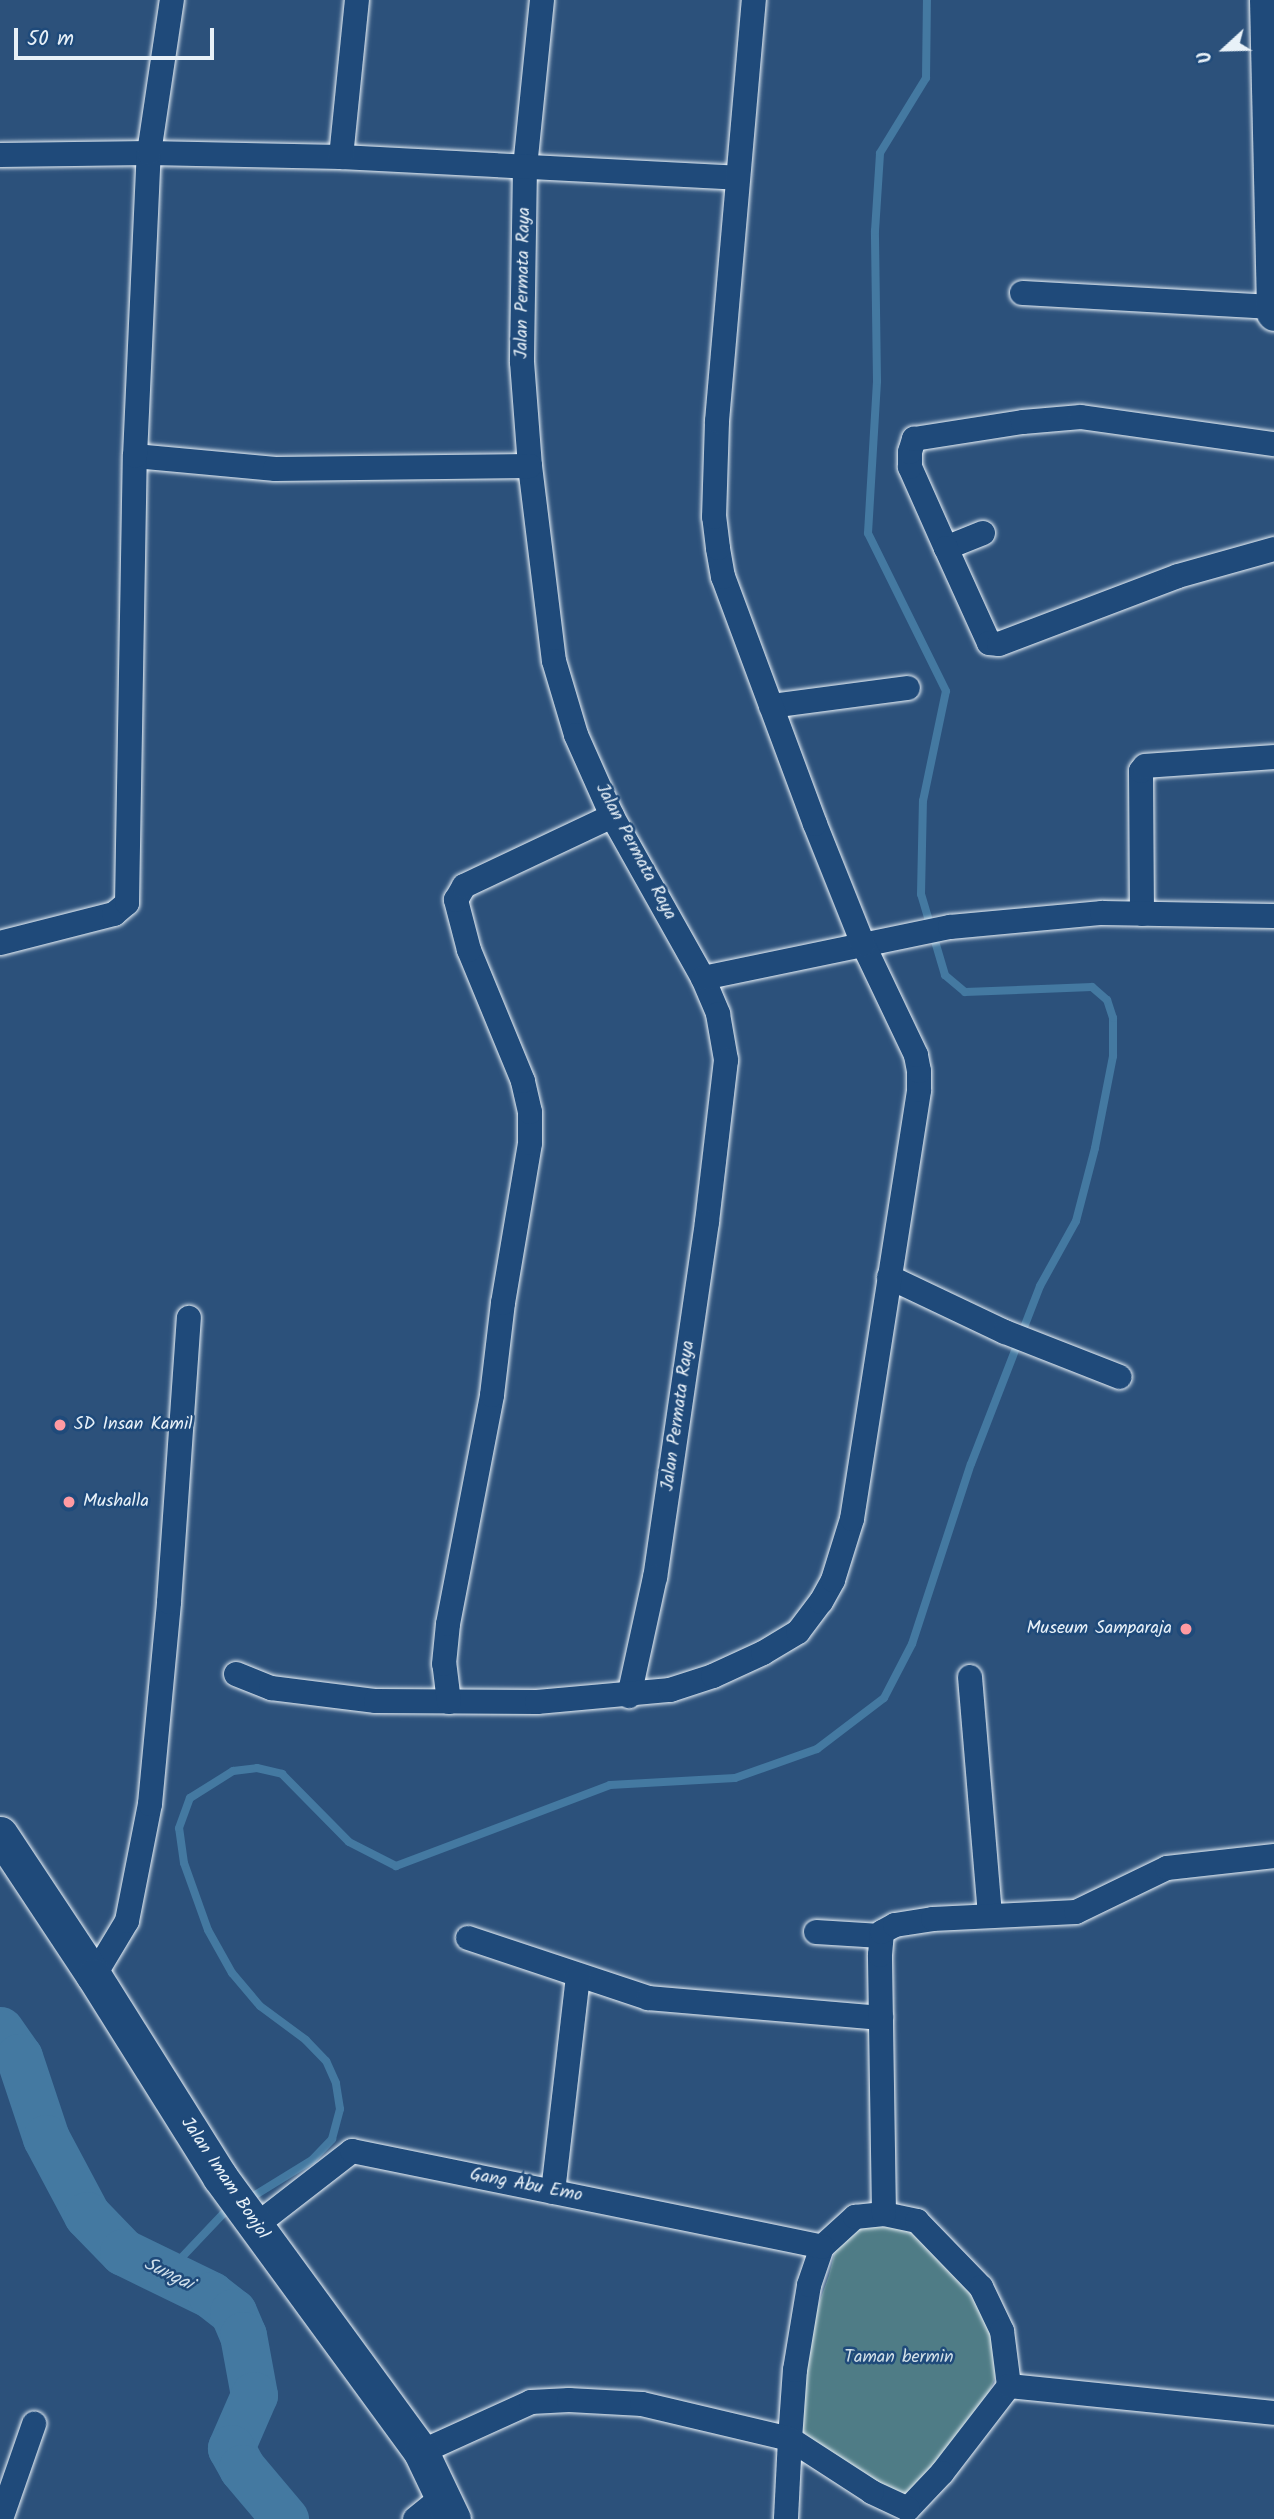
<!DOCTYPE html>
<style>
body{margin:0}
#map{position:relative;width:1274px;height:2519px;overflow:hidden;background:#2c517b;font-family:Kalam,sans-serif}
div>[style]{position:absolute}
.green>*{inset:0;background:#4f7c86}
.stream>*{height:8px;margin:-4px;padding:0 4px;transform-origin:4px;border-radius:4px;background:#4479a1}
.river>*{height:47px;margin:-23.5px;padding:0 23.5px;transform-origin:23.5px;border-radius:23.5px;background:#4479a1}
.roads{filter:drop-shadow(0 0 2px #e8f1f8) drop-shadow(0 0 2px #e8f1f8)}
.street>*{height:24px;margin:-12px;padding:0 12px;transform-origin:12px;border-radius:12px;background:#1f4a7a}
.secondary>*{height:35px;margin:-17.5px;padding:0 17.5px;transform-origin:17.5px;border-radius:17.5px;background:#1f4a7a}
.dots>*{width:19px;height:19px;translate:-50% -50%;box-sizing:border-box;border:4px solid #1f4a7a;border-radius:50%}
span{translate:-50% -50%;white-space:nowrap;text-align:center;line-height:1.15;-webkit-text-stroke:5px #1f4a7a;paint-order:stroke}
.street-label{font-size:18px;color:#e8f1f8}
.poi-label{font-size:18px;color:#e8f1f8}
.left{translate:0 -50%;text-align:left}
.right{translate:-100% -50%;text-align:right}
.park-label{font-size:18px;color:#d1dfe7}
.water-label{font-size:19px;color:#cfdfeb;font-style:italic}
.north{position:absolute;left:1190px;top:14px;width:70px;height:70px;-webkit-text-stroke:5px #1f4a7a;paint-order:stroke;rotate:248deg;font-size:19px;font-weight:700;line-height:28px;text-align:center;color:#e8f1f8}
.north::after{content:'';display:block;margin:auto;width:24px;height:32px;background:#e8f1f8;clip-path:polygon(50% 0,100% 100%,50% 72%,0 100%)}
.scale{position:absolute;left:14px;top:28px;width:200px;height:32px;box-sizing:border-box;border:4px solid #e8f1f8;border-top:0;padding-left:9px;font-size:21px;line-height:24px;white-space:nowrap;color:#e8f1f8;-webkit-text-stroke:5px #1f4a7a;paint-order:stroke}
</style>
<div id="map">
<div class="green">
<div style="clip-path:polygon(887px 2224px,915px 2232px,968px 2283px,996px 2343px,997px 2373px,987px 2397px,907px 2498px,838px 2459px,798px 2428px,807px 2337px,829px 2275px,838px 2239px,859px 2226px)"></div>
</div>
<div class="stream">
<div style="left:247px;top:2200px;width:76px;rotate:-31.6deg"></div>
<div style="left:312px;top:2160px;width:29px;rotate:-46deg"></div>
<div style="left:332px;top:2139px;width:31px;rotate:-75deg"></div>
<div style="left:340px;top:2109px;width:26px;rotate:-99deg"></div>
<div style="left:336px;top:2083px;width:24px;rotate:-114deg"></div>
<div style="left:326px;top:2061px;width:29px;rotate:-134deg"></div>
<div style="left:306px;top:2040px;width:57px;rotate:-143.5deg"></div>
<div style="left:260px;top:2006px;width:43px;rotate:-130.3deg"></div>
<div style="left:232px;top:1973px;width:49px;rotate:-119.2deg"></div>
<div style="left:208px;top:1930px;width:71px;rotate:-109.7deg"></div>
<div style="left:184px;top:1863px;width:35px;rotate:-98deg"></div>
<div style="left:179px;top:1828px;width:32px;rotate:-70deg"></div>
<div style="left:190px;top:1798px;width:51px;rotate:-32.1deg"></div>
<div style="left:233px;top:1771px;width:24px;rotate:-7deg"></div>
<div style="left:257px;top:1768px;width:26px;rotate:13deg"></div>
<div style="left:282px;top:1774px;width:95px;rotate:45.4deg"></div>
<div style="left:349px;top:1842px;width:53px;rotate:27.1deg"></div>
<div style="left:396px;top:1866px;width:229px;rotate:-20.7deg"></div>
<div style="left:610px;top:1785px;width:125px;rotate:-3.2deg"></div>
<div style="left:735px;top:1778px;width:87px;rotate:-19.5deg"></div>
<div style="left:817px;top:1749px;width:84px;rotate:-37.3deg"></div>
<div style="left:884px;top:1698px;width:61px;rotate:-62.6deg"></div>
<div style="left:912px;top:1644px;width:189px;rotate:-71.9deg"></div>
<div style="left:971px;top:1464px;width:191px;rotate:-68.8deg"></div>
<div style="left:1040px;top:1286px;width:74px;rotate:-61deg"></div>
<div style="left:1076px;top:1221px;width:75px;rotate:-75.4deg"></div>
<div style="left:1095px;top:1148px;width:94px;rotate:-78.9deg"></div>
<div style="left:1113px;top:1056px;width:38px;rotate:-90deg"></div>
<div style="left:1113px;top:1018px;width:19px;rotate:-108deg"></div>
<div style="left:1107px;top:1000px;width:20px;rotate:-139deg"></div>
<div style="left:1092px;top:987px;width:127px;rotate:177.7deg"></div>
<div style="left:965px;top:992px;width:26px;rotate:-140deg"></div>
<div style="left:945px;top:975px;width:84px;rotate:-106.5deg"></div>
<div style="left:921px;top:894px;width:93px;rotate:-88.8deg"></div>
<div style="left:923px;top:801px;width:112px;rotate:-78.2deg"></div>
<div style="left:946px;top:691px;width:176px;rotate:-116.3deg"></div>
<div style="left:868px;top:533px;width:152px;rotate:-86.6deg"></div>
<div style="left:877px;top:381px;width:150px;rotate:-90.8deg"></div>
<div style="left:875px;top:231px;width:78px;rotate:-86.3deg"></div>
<div style="left:880px;top:153px;width:88px;rotate:-58.5deg"></div>
<div style="left:926px;top:78px;width:78px;rotate:-89.3deg"></div>
<div style="left:166px;top:2274px;width:83px;rotate:-46.5deg"></div>
<div style="left:223px;top:2214px;width:11px;rotate:-27deg"></div>
</div>
<div class="river">
<div style="left:0;top:2030px;width:33px;rotate:55deg"></div>
<div style="left:19px;top:2057px;width:85px;rotate:71.6deg"></div>
<div style="left:46px;top:2138px;width:87px;rotate:62deg"></div>
<div style="left:87px;top:2215px;width:52px;rotate:45.8deg"></div>
<div style="left:123px;top:2252px;width:98px;rotate:26deg"></div>
<div style="left:211px;top:2295px;width:28px;rotate:38deg"></div>
<div style="left:233px;top:2312px;width:25px;rotate:67deg"></div>
<div style="left:243px;top:2335px;width:61px;rotate:79.6deg"></div>
<div style="left:254px;top:2395px;width:58px;rotate:113.5deg"></div>
<div style="left:231px;top:2448px;width:23px;rotate:61deg"></div>
<div style="left:242px;top:2468px;width:67px;rotate:49.9deg"></div>
</div>
<div class="roads">
<div class="street">
<div style="left:542px;top:0;width:167px;rotate:95.8deg"></div>
<div style="left:525px;top:166px;width:196px;rotate:90.9deg"></div>
<div style="left:522px;top:362px;width:104px;rotate:85.6deg"></div>
<div style="left:530px;top:466px;width:196px;rotate:83deg"></div>
<div style="left:554px;top:661px;width:77px;rotate:73.4deg"></div>
<div style="left:576px;top:735px;width:89px;rotate:66deg"></div>
<div style="left:612px;top:816px;width:186px;rotate:60.7deg"></div>
<div style="left:703px;top:978px;width:39px;rotate:67deg"></div>
<div style="left:718px;top:1014px;width:47px;rotate:80.1deg"></div>
<div style="left:726px;top:1060px;width:163px;rotate:96.7deg"></div>
<div style="left:707px;top:1222px;width:359px;rotate:98.3deg"></div>
<div style="left:655px;top:1577px;width:122px;rotate:102.3deg"></div>
<div style="left:0;top:155px;width:149px;rotate:-0.8deg"></div>
<div style="left:149px;top:153px;width:192px;rotate:1.2deg"></div>
<div style="left:341px;top:157px;width:397px;rotate:3deg"></div>
<div style="left:341px;top:157px;width:158px;rotate:-84.2deg"></div>
<div style="left:1022px;top:293px;width:252px;rotate:3.2deg"></div>
<div style="left:135px;top:456px;width:141px;rotate:5.3deg"></div>
<div style="left:275px;top:469px;width:255px;rotate:-0.7deg"></div>
<div style="left:983px;top:533px;width:40px;rotate:158deg"></div>
<div style="left:946px;top:548px;width:89px;rotate:-114deg"></div>
<div style="left:910px;top:467px;width:15px;rotate:-90deg"></div>
<div style="left:910px;top:452px;width:14px;rotate:-73deg"></div>
<div style="left:914px;top:439px;width:110px;rotate:-8.9deg"></div>
<div style="left:1023px;top:422px;width:58px;rotate:-4.9deg"></div>
<div style="left:1081px;top:417px;width:195px;rotate:8deg"></div>
<div style="left:946px;top:548px;width:104px;rotate:65.6deg"></div>
<div style="left:989px;top:643px;width:10px;rotate:6deg"></div>
<div style="left:999px;top:644px;width:191px;rotate:-20.8deg"></div>
<div style="left:1178px;top:576px;width:100px;rotate:-15.7deg"></div>
<div style="left:771px;top:706px;width:138px;rotate:-7.5deg"></div>
<div style="left:1142px;top:914px;width:143px;rotate:-90.4deg"></div>
<div style="left:1141px;top:771px;width:6px;rotate:-51deg"></div>
<div style="left:1145px;top:766px;width:129px;rotate:-4deg"></div>
<div style="left:0;top:943px;width:118px;rotate:-14.3deg"></div>
<div style="left:114px;top:914px;width:17px;rotate:-40deg"></div>
<div style="left:127px;top:903px;width:447px;rotate:-89deg"></div>
<div style="left:135px;top:456px;width:303px;rotate:-87.4deg"></div>
<div style="left:149px;top:153px;width:155px;rotate:-81.5deg"></div>
<div style="left:703px;top:978px;width:252px;rotate:-11.7deg"></div>
<div style="left:950px;top:927px;width:153px;rotate:-5.3deg"></div>
<div style="left:1102px;top:913px;width:172px;rotate:1deg"></div>
<div style="left:889px;top:1277px;width:128px;rotate:25.4deg"></div>
<div style="left:1005px;top:1332px;width:123px;rotate:21.4deg"></div>
<div style="left:236px;top:1674px;width:38px;rotate:22deg"></div>
<div style="left:271px;top:1688px;width:106px;rotate:7.1deg"></div>
<div style="left:376px;top:1701px;width:161px;rotate:0.4deg"></div>
<div style="left:537px;top:1702px;width:134px;rotate:-5.2deg"></div>
<div style="left:670px;top:1690px;width:45px;rotate:-18deg"></div>
<div style="left:713px;top:1676px;width:55px;rotate:-24.7deg"></div>
<div style="left:763px;top:1653px;width:41px;rotate:-31deg"></div>
<div style="left:798px;top:1632px;width:38px;rotate:-53deg"></div>
<div style="left:821px;top:1602px;width:25px;rotate:-61deg"></div>
<div style="left:833px;top:1580px;width:64px;rotate:-72.7deg"></div>
<div style="left:852px;top:1519px;width:434px;rotate:-81.1deg"></div>
<div style="left:919px;top:1090px;width:19px;rotate:-90deg"></div>
<div style="left:919px;top:1071px;width:16px;rotate:-101deg"></div>
<div style="left:916px;top:1055px;width:123px;rotate:-115.5deg"></div>
<div style="left:863px;top:944px;width:129px;rotate:-111.8deg"></div>
<div style="left:815px;top:824px;width:264px;rotate:-110.4deg"></div>
<div style="left:723px;top:577px;width:29px;rotate:-100deg"></div>
<div style="left:718px;top:548px;width:31px;rotate:-97deg"></div>
<div style="left:714px;top:517px;width:96px;rotate:-88.2deg"></div>
<div style="left:717px;top:421px;width:423px;rotate:-85deg"></div>
<div style="left:970px;top:1677px;width:238px;rotate:85.2deg"></div>
<div style="left:449px;top:1702px;width:38px;rotate:-97deg"></div>
<div style="left:444px;top:1664px;width:40px;rotate:-84.3deg"></div>
<div style="left:448px;top:1624px;width:233px;rotate:-79.1deg"></div>
<div style="left:492px;top:1395px;width:93px;rotate:-83.2deg"></div>
<div style="left:503px;top:1303px;width:162px;rotate:-80.4deg"></div>
<div style="left:530px;top:1143px;width:31px;rotate:-90deg"></div>
<div style="left:530px;top:1112px;width:32px;rotate:-103deg"></div>
<div style="left:523px;top:1081px;width:142px;rotate:-112.4deg"></div>
<div style="left:469px;top:950px;width:52px;rotate:-104.6deg"></div>
<div style="left:456px;top:900px;width:16px;rotate:-60deg"></div>
<div style="left:464px;top:886px;width:164px;rotate:-25.3deg"></div>
<div style="left:816px;top:1932px;width:65px;rotate:3.5deg"></div>
<div style="left:468px;top:1938px;width:190px;rotate:18.4deg"></div>
<div style="left:648px;top:1998px;width:234px;rotate:4.9deg"></div>
<div style="left:94px;top:1976px;width:64px;rotate:-59deg"></div>
<div style="left:127px;top:1921px;width:119px;rotate:-78.9deg"></div>
<div style="left:150px;top:1804px;width:203px;rotate:-84.6deg"></div>
<div style="left:169px;top:1602px;width:285px;rotate:-86deg"></div>
<div style="left:553px;top:2192px;width:218px;rotate:-83.4deg"></div>
<div style="left:884px;top:2214px;width:34px;rotate:12deg"></div>
<div style="left:917px;top:2221px;width:92px;rotate:45.9deg"></div>
<div style="left:981px;top:2287px;width:49px;rotate:64.5deg"></div>
<div style="left:1002px;top:2331px;width:55px;rotate:82.7deg"></div>
<div style="left:1009px;top:2386px;width:110px;rotate:127.6deg"></div>
<div style="left:942px;top:2473px;width:50px;rotate:133.4deg"></div>
<div style="left:908px;top:2509px;width:40px;rotate:-155deg"></div>
<div style="left:872px;top:2492px;width:98px;rotate:-147.1deg"></div>
<div style="left:790px;top:2439px;width:69px;rotate:-85.9deg"></div>
<div style="left:795px;top:2370px;width:86px;rotate:-80.6deg"></div>
<div style="left:809px;top:2285px;width:40px;rotate:-71.1deg"></div>
<div style="left:822px;top:2247px;width:45px;rotate:-42.3deg"></div>
<div style="left:855px;top:2217px;width:29px;rotate:-6deg"></div>
<div style="left:884px;top:2214px;width:259px;rotate:-90.9deg"></div>
<div style="left:880px;top:1955px;width:23px;rotate:-85deg"></div>
<div style="left:882px;top:1932px;width:15px;rotate:-28deg"></div>
<div style="left:895px;top:1925px;width:38px;rotate:-9deg"></div>
<div style="left:933px;top:1919px;width:143px;rotate:-2.8deg"></div>
<div style="left:1076px;top:1912px;width:101px;rotate:-25.8deg"></div>
<div style="left:1167px;top:1868px;width:108px;rotate:-6.4deg"></div>
<div style="left:254px;top:2227px;width:124px;rotate:-37.8deg"></div>
<div style="left:352px;top:2151px;width:480px;rotate:11.5deg"></div>
<div style="left:1009px;top:2386px;width:266px;rotate:5.8deg"></div>
<div style="left:421px;top:2452px;width:121px;rotate:-24.4deg"></div>
<div style="left:531px;top:2402px;width:38px;rotate:-3deg"></div>
<div style="left:569px;top:2400px;width:73px;rotate:3.1deg"></div>
<div style="left:642px;top:2404px;width:152px;rotate:13.3deg"></div>
<div style="left:790px;top:2439px;width:80px;rotate:92.9deg"></div>
<div style="left:1px;top:2519px;width:101px;rotate:-70.8deg"></div>
<div style="left:415px;top:2519px;width:36px;rotate:-39deg"></div>
</div>
<div class="secondary">
<div style="left:1267px;top:0;width:313px;rotate:88.7deg"></div>
<div style="left:0;top:1834px;width:170px;rotate:56.5deg"></div>
<div style="left:94px;top:1976px;width:237px;rotate:57.9deg"></div>
<div style="left:220px;top:2177px;width:341px;rotate:53.8deg"></div>
<div style="left:421px;top:2452px;width:74px;rotate:64.5deg"></div>
</div>
</div>
<div class="dots">
<div style="left:60px;top:1425px;background:#ff9aa2"></div>
<div style="left:69px;top:1502px;background:#ff9aa2"></div>
<div style="left:1186px;top:1629px;background:#ff9aa2"></div>
</div>
<div class="street-label">
<span style="left:524px;top:283px;rotate:-89deg">Jalan Permata Raya</span>
<span style="left:635px;top:852px;rotate:62deg">Jalan Permata Raya</span>
<span style="left:679px;top:1416px;rotate:-82deg">Jalan Permata Raya</span>
<span style="left:224px;top:2179px;rotate:56deg">Jalan Imam Bonjol</span>
<span style="left:526px;top:2186px;rotate:11deg">Gang Abu Emo</span>
</div>
<div class="poi-label">
<span class="left" style="left:74px;top:1425px">SD Insan Kamil</span>
<span class="left" style="left:83px;top:1502px">Mushalla</span>
<span class="right" style="left:1172px;top:1629px">Museum Samparaja</span>
</div>
<div class="park-label">
<span style="left:899px;top:2358px">Taman bermin</span>
</div>
<div class="water-label">
<span style="left:168px;top:2275px;rotate:26deg">Sungai</span>
</div>
<div class="north">U</div>
<div class="scale">50 m</div>
</div>
